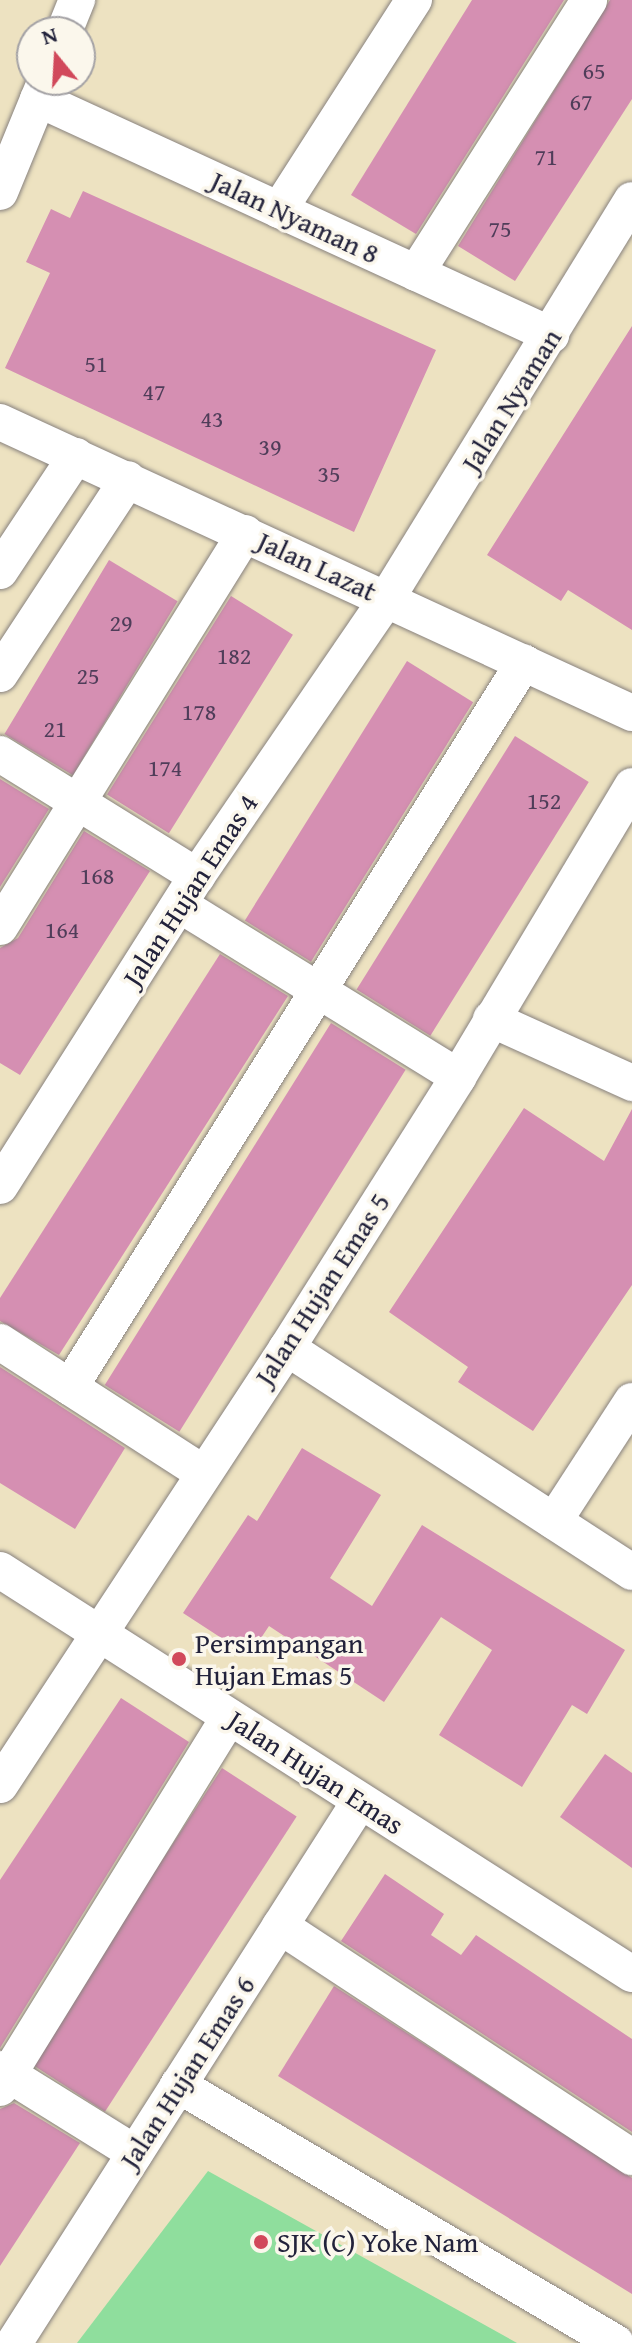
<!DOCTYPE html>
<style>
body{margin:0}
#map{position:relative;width:632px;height:2343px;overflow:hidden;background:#ede2c1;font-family:"Gentium Book Plus",serif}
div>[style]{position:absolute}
.green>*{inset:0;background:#8fde9d}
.building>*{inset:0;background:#d58fb2;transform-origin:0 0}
.roads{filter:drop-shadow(0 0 2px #88827e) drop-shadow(0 0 2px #88827e)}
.minor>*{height:36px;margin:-18px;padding:0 18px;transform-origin:18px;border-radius:18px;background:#fff}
.dots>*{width:22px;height:22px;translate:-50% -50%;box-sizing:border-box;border:4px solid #fbf7ec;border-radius:50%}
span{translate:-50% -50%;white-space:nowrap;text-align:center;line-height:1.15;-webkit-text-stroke:7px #fbf7ec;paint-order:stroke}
.number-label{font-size:24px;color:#4f3d59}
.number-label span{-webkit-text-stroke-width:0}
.street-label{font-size:28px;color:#22223b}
.poi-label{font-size:28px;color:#22223b}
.left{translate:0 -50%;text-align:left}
.north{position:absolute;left:16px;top:16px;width:80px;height:80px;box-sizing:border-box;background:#fbf7ec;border:2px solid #a4a2a5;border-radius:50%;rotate:342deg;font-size:22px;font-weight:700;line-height:32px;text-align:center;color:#22223b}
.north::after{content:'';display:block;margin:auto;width:28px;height:36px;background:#d1495b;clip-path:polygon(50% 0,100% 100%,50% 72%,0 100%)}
</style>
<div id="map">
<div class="green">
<div style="clip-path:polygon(208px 2171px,517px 2343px,77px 2343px)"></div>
</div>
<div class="building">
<div style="clip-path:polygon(472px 0,564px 0,416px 234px,351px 195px)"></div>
<div style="clip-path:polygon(610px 0,632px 0,632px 99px,515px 281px,458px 246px)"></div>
<div style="clip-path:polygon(83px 191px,436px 350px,354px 532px,5px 368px,50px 273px,26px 262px,51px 209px,70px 218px)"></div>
<div style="clip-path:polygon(632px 326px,632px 630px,568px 590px,561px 601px,487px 555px)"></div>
<div style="left:109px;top:560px;width:80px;height:203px;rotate:31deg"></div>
<div style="left:231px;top:596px;width:73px;height:234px;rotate:32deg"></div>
<div style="left:407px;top:661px;width:78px;height:306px;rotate:32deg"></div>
<div style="left:515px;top:736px;width:87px;height:299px;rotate:32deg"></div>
<div style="clip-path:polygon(0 779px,49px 809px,0 887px)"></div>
<div style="clip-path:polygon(84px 831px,150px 871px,20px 1075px,0 1063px,0 948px,18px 938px)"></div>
<div style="clip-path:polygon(220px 954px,288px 996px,59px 1355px,0 1321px,0 1298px)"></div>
<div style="left:331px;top:1023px;width:88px;height:427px;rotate:32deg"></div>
<div style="clip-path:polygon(524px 1108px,604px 1161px,632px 1109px,632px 1285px,533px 1431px,458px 1382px,468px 1367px,389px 1312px)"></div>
<div style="clip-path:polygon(0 1367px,125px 1448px,75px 1529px,0 1483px)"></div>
<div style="clip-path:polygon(302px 1448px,381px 1495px,330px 1578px,372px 1606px,422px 1525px,625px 1650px,587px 1714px,572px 1705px,522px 1787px,439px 1735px,492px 1650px,441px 1617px,384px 1702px,269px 1626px,249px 1656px,183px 1613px,248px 1515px,257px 1521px)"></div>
<div style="clip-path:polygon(121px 1698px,189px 1742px,0 2048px,0 1880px)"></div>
<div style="clip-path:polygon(605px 1754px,632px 1773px,632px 1868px,560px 1817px)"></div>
<div style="left:222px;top:1768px;width:89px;height:352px;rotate:33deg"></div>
<div style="clip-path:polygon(385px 1874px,444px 1914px,431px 1935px,461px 1955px,476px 1935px,632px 2039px,632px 2132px,341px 1941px)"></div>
<div style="clip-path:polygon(334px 1986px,632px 2178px,632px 2294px,278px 2076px)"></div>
<div style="clip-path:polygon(14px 2103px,80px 2143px,0 2266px,0 2109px)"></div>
</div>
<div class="roads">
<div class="minor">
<div style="left:64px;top:32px;width:35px;rotate:-68deg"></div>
<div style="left:38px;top:99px;width:565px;rotate:24.7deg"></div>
<div style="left:0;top:192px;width:121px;rotate:-67.7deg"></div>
<div style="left:279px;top:210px;width:250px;rotate:-57.3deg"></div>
<div style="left:416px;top:273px;width:323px;rotate:-57.6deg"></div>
<div style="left:0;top:422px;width:696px;rotate:24.72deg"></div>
<div style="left:0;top:571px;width:138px;rotate:-56.5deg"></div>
<div style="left:0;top:674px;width:233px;rotate:-56.7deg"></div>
<div style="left:0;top:754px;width:232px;rotate:31.8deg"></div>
<div style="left:180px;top:905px;width:327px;rotate:31.7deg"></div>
<div style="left:0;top:927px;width:464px;rotate:-58.1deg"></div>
<div style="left:491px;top:1019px;width:155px;rotate:24.4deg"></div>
<div style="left:0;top:1186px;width:367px;rotate:-57.6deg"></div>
<div style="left:197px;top:876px;width:337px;rotate:-55.6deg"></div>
<div style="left:387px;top:598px;width:467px;rotate:-58.4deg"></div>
<div style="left:0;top:1342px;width:242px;rotate:32.8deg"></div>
<div style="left:287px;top:1348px;width:411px;rotate:33deg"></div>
<div style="left:70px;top:1387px;width:855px;rotate:-57.94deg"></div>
<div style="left:554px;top:1521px;width:143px;rotate:-57deg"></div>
<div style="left:0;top:1570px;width:750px;rotate:32.59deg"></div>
<div style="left:0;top:1785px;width:523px;rotate:-56.71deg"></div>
<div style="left:287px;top:1348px;width:320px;rotate:-57.7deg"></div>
<div style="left:458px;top:1077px;width:339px;rotate:-59.1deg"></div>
<div style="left:280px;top:1926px;width:421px;rotate:33.3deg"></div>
<div style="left:0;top:2069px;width:159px;rotate:31.9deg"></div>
<div style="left:178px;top:2085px;width:508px;rotate:30.5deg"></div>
<div style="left:0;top:2088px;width:436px;rotate:-58.3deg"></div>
<div style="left:14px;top:2343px;width:643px;rotate:-57.45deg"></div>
</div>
</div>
<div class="dots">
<div style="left:179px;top:1659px;background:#d1495b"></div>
<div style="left:261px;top:2242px;background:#d1495b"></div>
</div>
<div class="number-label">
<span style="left:594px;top:71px">65</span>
<span style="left:581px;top:102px">67</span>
<span style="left:546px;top:157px">71</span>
<span style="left:500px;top:229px">75</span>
<span style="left:96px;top:364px">51</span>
<span style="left:154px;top:392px">47</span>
<span style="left:212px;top:419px">43</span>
<span style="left:270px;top:447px">39</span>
<span style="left:329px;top:474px">35</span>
<span style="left:121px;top:623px">29</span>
<span style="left:234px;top:656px">182</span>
<span style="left:88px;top:676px">25</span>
<span style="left:199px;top:712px">178</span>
<span style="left:55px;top:729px">21</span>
<span style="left:165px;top:768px">174</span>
<span style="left:544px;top:801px">152</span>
<span style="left:97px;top:876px">168</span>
<span style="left:62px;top:930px">164</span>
</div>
<div class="street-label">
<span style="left:295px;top:217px;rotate:25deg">Jalan Nyaman 8</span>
<span style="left:511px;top:400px;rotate:-58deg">Jalan Nyaman</span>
<span style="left:317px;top:566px;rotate:25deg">Jalan Lazat</span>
<span style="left:190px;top:890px;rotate:-57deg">Jalan Hujan Emas 4</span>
<span style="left:322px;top:1289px;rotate:-57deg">Jalan Hujan Emas 5</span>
<span style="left:316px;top:1772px;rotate:33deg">Jalan Hujan Emas</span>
<span style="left:187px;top:2072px;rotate:-57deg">Jalan Hujan Emas 6</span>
</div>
<div class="poi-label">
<span class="left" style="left:195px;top:1659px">Persimpangan<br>Hujan Emas 5</span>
<span class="left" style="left:277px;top:2242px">SJK (C) Yoke Nam</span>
</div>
<div class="north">N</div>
</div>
